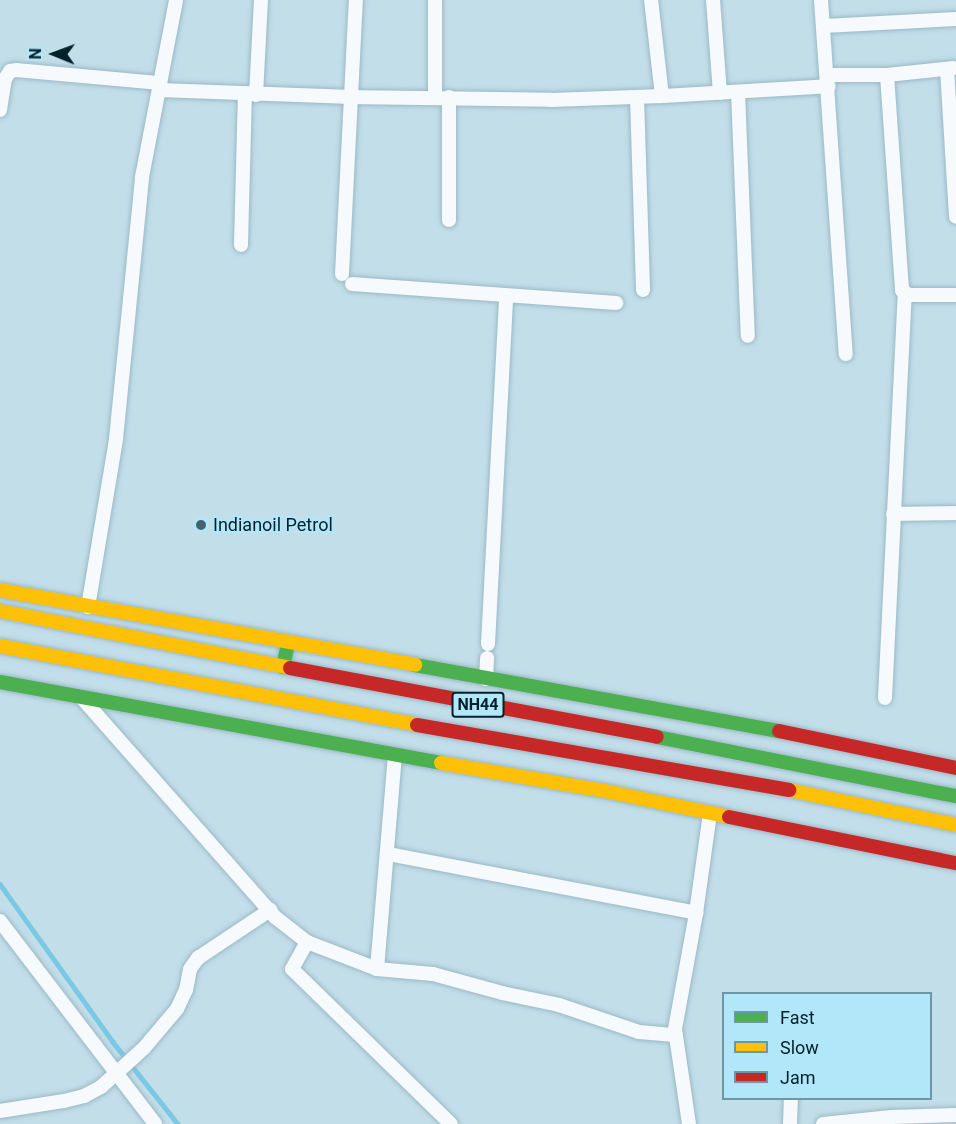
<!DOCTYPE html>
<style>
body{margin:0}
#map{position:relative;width:956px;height:1124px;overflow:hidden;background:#c2dee9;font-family:Roboto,sans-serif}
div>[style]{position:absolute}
.stream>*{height:4.5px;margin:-2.25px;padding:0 2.25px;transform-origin:2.25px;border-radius:2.25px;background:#79c8e4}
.roads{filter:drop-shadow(0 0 2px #9bb9c5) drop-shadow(0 0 2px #9bb9c5)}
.street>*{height:14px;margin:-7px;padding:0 7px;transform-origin:7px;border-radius:7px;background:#f6fafc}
.fast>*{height:14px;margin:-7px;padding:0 7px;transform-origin:7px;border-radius:7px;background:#4caf50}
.slow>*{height:14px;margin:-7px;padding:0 7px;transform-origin:7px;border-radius:7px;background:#ffc107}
.jam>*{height:14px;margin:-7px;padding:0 7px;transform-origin:7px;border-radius:7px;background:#c62828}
.dots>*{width:16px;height:16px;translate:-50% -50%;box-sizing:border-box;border:3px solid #b2e6f9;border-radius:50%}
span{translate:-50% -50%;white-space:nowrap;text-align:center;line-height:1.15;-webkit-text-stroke:4.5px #b2e6f9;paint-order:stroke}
.shield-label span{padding:2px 4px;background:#b2e6f9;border:2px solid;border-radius:4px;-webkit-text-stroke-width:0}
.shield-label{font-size:16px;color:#03212a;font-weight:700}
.poi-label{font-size:18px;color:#03212a}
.left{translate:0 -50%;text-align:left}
.legend{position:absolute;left:722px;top:992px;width:210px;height:108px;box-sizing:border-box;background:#b2e6f9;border:2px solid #6c97a6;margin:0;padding:8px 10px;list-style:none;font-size:18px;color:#03212a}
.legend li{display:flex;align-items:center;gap:12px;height:30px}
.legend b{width:30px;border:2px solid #6c97a6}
.north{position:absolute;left:24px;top:24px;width:60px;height:60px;-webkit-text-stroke:4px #b2e6f9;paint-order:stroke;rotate:271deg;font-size:16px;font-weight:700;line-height:24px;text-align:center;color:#03212a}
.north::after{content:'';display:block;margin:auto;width:21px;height:27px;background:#03212a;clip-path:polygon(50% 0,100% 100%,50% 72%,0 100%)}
</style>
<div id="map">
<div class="stream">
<div style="left:0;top:884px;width:194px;rotate:54.4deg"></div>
<div style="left:113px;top:1042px;width:105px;rotate:51.6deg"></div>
</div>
<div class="roads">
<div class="street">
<div style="left:713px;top:0;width:93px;rotate:85.7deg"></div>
<div style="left:821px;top:0;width:355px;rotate:86deg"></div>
<div style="left:824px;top:26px;width:132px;rotate:-3deg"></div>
<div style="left:947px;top:69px;width:148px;rotate:86.5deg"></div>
<div style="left:828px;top:75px;width:59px"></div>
<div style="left:887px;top:75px;width:67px;rotate:-6deg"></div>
<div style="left:887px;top:75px;width:216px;rotate:86deg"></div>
<div style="left:902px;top:290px;width:9px;rotate:36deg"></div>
<div style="left:909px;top:295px;width:47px"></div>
<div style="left:159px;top:90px;width:187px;rotate:2.1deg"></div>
<div style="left:346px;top:97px;width:205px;rotate:0.8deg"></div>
<div style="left:551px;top:100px;width:111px;rotate:-2.1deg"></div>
<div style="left:662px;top:96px;width:97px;rotate:-96.5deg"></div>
<div style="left:738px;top:92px;width:244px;rotate:87.7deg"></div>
<div style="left:256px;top:95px;width:95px;rotate:-87deg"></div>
<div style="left:662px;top:96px;width:167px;rotate:-3.4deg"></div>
<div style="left:435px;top:97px;width:97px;rotate:-90deg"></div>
<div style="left:449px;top:97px;width:123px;rotate:90deg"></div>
<div style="left:637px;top:97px;width:193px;rotate:88.2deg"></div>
<div style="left:0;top:110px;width:31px;rotate:-81deg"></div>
<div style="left:5px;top:79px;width:9px;rotate:-58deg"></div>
<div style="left:10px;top:71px;width:6px;rotate:-9deg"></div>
<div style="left:16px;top:70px;width:145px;rotate:5.2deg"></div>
<div style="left:241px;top:245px;width:150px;rotate:-88.5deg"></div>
<div style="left:342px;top:274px;width:274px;rotate:-87.1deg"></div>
<div style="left:352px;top:284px;width:265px;rotate:4.1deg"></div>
<div style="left:893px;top:514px;width:63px;rotate:-0.9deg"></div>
<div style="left:88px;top:607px;width:170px;rotate:-80.5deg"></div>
<div style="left:116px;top:439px;width:263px;rotate:-84.3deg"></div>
<div style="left:142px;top:177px;width:180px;rotate:-79.1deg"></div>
<div style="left:488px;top:644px;width:349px;rotate:-87deg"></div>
<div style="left:486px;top:679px;width:21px;rotate:-87deg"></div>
<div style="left:82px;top:698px;width:292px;rotate:48.6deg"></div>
<div style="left:275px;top:917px;width:41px;rotate:38deg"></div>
<div style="left:307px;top:942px;width:75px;rotate:21.1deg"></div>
<div style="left:377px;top:969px;width:56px;rotate:5.1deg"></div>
<div style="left:433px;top:974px;width:72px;rotate:15.4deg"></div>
<div style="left:502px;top:993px;width:58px;rotate:11.9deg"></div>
<div style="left:559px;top:1005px;width:84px;rotate:18.6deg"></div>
<div style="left:639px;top:1032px;width:36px;rotate:5deg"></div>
<div style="left:885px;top:698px;width:404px;rotate:-87.2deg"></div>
<div style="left:388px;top:854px;width:314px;rotate:10.8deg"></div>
<div style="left:0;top:921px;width:255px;rotate:52.6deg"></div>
<div style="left:307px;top:942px;width:31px;rotate:119deg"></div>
<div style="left:292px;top:969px;width:222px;rotate:44.3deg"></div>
<div style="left:377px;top:969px;width:215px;rotate:-85.2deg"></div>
<div style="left:0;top:1111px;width:65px;rotate:-8.9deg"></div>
<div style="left:64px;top:1101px;width:21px;rotate:-14deg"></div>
<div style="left:84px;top:1096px;width:19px;rotate:-28deg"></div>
<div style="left:101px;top:1087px;width:58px;rotate:-42.2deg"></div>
<div style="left:144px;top:1048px;width:51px;rotate:-49.8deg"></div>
<div style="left:177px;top:1009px;width:21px;rotate:-65deg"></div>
<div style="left:186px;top:990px;width:21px;rotate:-79deg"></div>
<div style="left:190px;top:969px;width:14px;rotate:-54deg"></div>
<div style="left:198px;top:958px;width:87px;rotate:-33.7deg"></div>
<div style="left:689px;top:1124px;width:96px;rotate:-98.4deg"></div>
<div style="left:675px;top:1029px;width:118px;rotate:-79.7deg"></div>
<div style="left:696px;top:913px;width:101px;rotate:-82deg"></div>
<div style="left:790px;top:1124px;width:26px;rotate:-88deg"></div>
<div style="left:823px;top:1124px;width:69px;rotate:-5.8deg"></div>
<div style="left:892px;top:1117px;width:64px;rotate:-1.8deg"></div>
</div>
<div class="fast">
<div style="left:415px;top:665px;width:370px;rotate:10.3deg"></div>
<div style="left:283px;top:667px;width:24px;rotate:-78deg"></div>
<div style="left:0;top:682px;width:448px;rotate:10.4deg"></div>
<div style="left:657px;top:737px;width:305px;rotate:11.2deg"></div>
</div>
<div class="slow">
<div style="left:0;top:590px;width:422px;rotate:10.2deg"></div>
<div style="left:0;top:611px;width:296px;rotate:11.1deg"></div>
<div style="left:0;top:646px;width:424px;rotate:10.7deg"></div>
<div style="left:441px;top:763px;width:166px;rotate:9.7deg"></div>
<div style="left:605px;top:791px;width:127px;rotate:11.8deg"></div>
<div style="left:789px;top:790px;width:171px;rotate:11.8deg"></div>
</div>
<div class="jam">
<div style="left:290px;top:668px;width:373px;rotate:10.6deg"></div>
<div style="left:417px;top:725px;width:378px;rotate:9.9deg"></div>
<div style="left:779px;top:731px;width:181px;rotate:11.8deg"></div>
<div style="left:729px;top:817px;width:232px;rotate:11.5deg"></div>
</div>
</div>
<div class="dots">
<div style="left:201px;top:525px;background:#46636d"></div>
</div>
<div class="shield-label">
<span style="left:478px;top:705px">NH44</span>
</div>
<div class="poi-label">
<span class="left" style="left:213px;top:525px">Indianoil Petrol</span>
</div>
<ul class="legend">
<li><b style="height:8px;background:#4caf50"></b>Fast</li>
<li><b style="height:8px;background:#ffc107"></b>Slow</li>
<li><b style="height:8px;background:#c62828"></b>Jam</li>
</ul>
<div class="north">N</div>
</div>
